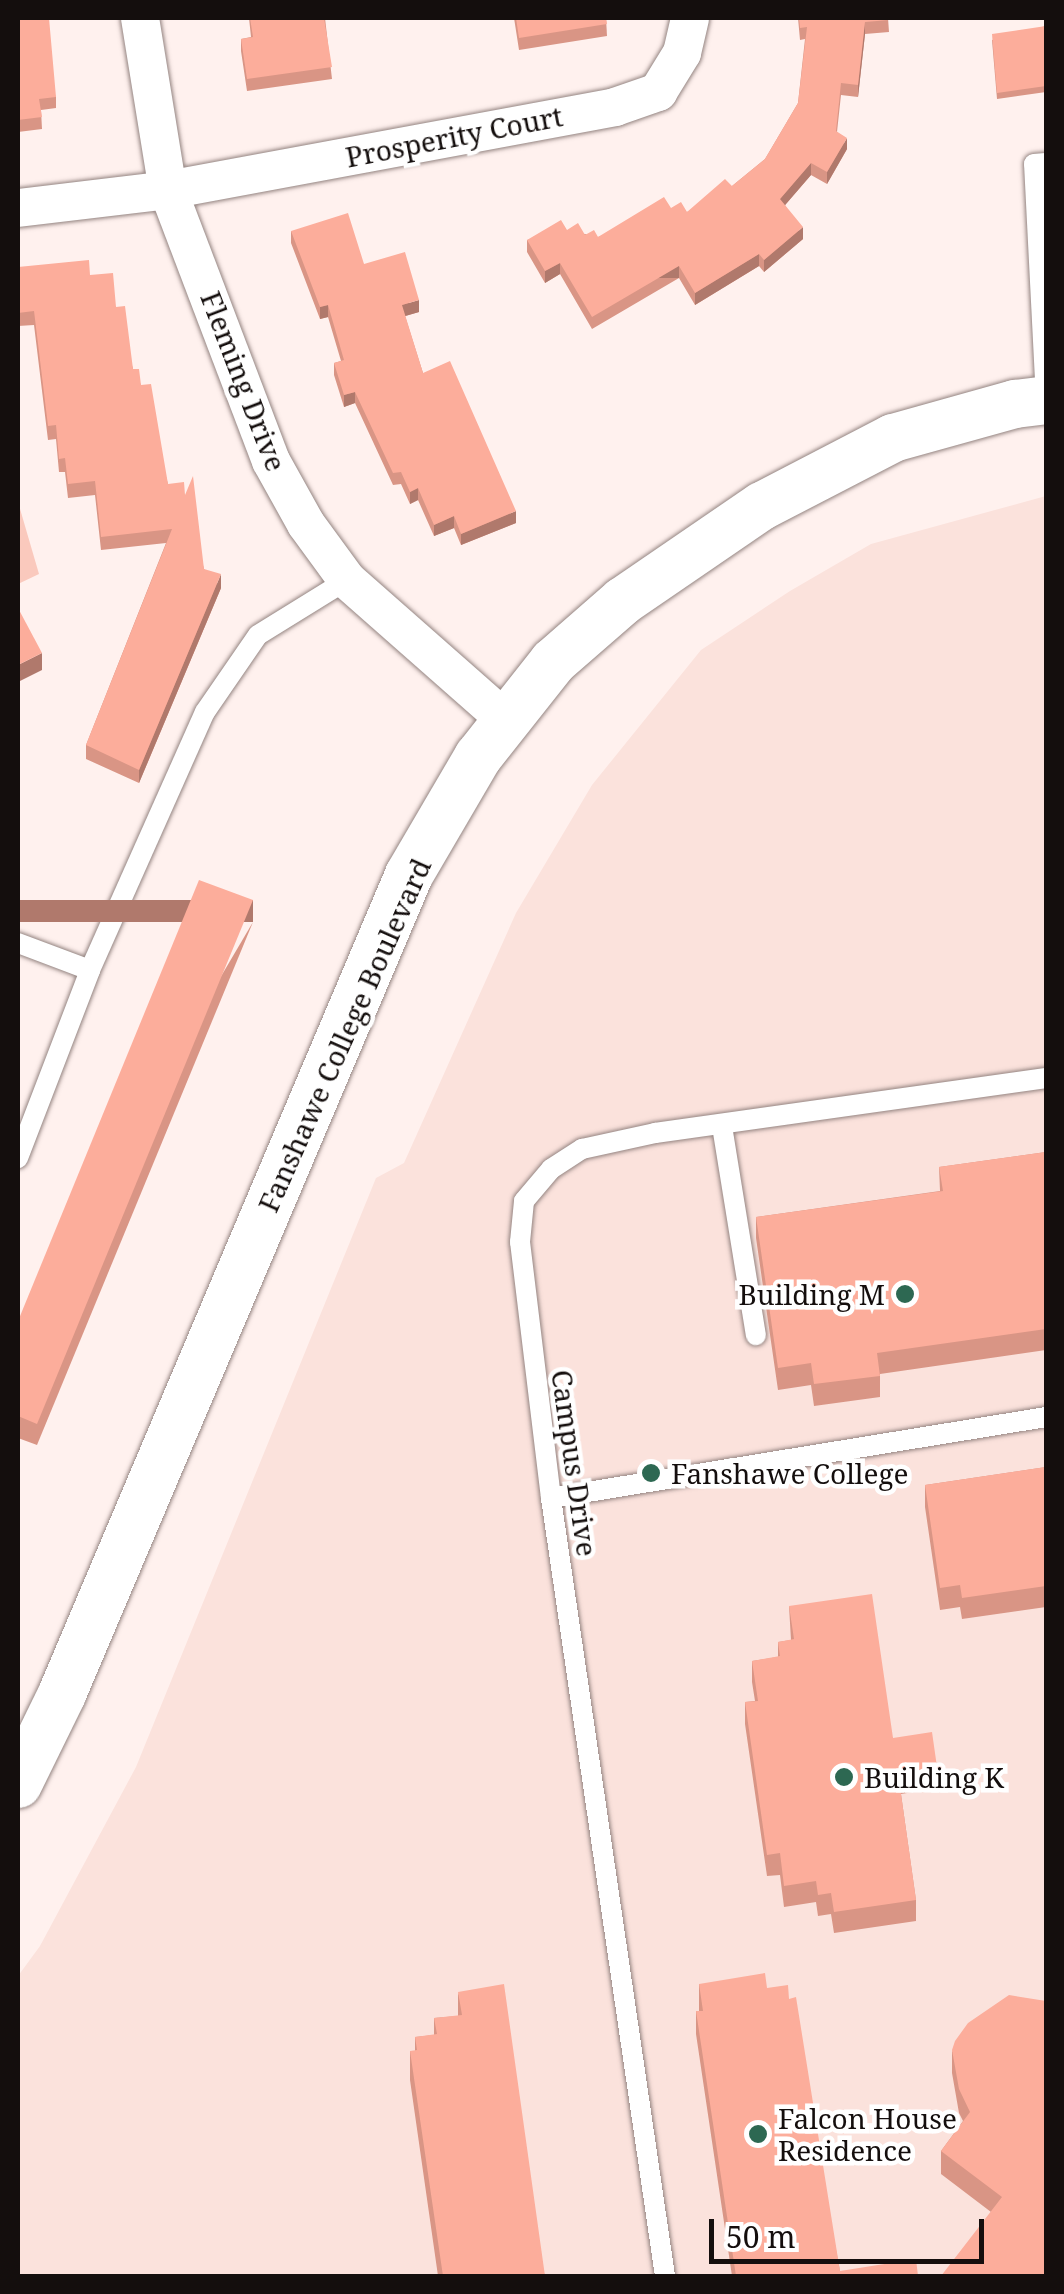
<!DOCTYPE html>
<style>
body{margin:0}
#map{position:relative;width:1064px;height:2294px;overflow:hidden;background:#fff1ee;font-family:"Noto Serif",serif}
div>[style]{position:absolute}
.built>*{inset:0;background:#fbe2dc}
.green>*{inset:0;background:#fac9bd}
.roads{filter:drop-shadow(0 0 2px #948481) drop-shadow(0 0 2px #948481)}
.service>*{height:20px;margin:-10px;padding:0 10px;transform-origin:10px;border-radius:10px;background:#fff}
.minor>*{height:38px;margin:-19px;padding:0 19px;transform-origin:19px;border-radius:19px;background:#fff}
.tertiary>*{height:48px;margin:-24px;padding:0 24px;transform-origin:24px;border-radius:24px;background:#fff}
.wall>*{inset:0;background:#d99585}
.shaded-wall>*{inset:0;background:#b0796c;transform-origin:0 0}
.building>*{inset:0;background:#fcad9b}
.dots>*{width:28px;height:28px;translate:-50% -50%;box-sizing:border-box;border:5px solid #fff;border-radius:50%}
span{translate:-50% -50%;white-space:nowrap;text-align:center;line-height:1.15;-webkit-text-stroke:9px #fff;paint-order:stroke}
.street-label{font-size:28px;color:#140e0d}
.poi-label{font-size:28px;color:#140e0d}
.right{translate:-100% -50%;text-align:right}
.left{translate:0 -50%;text-align:left}
.frame{position:absolute;inset:0;border:20px solid #140e0d;pointer-events:none}
.scale{position:absolute;left:709px;top:2219px;width:275px;height:45px;box-sizing:border-box;border:5px solid #140e0d;border-top:0;padding-left:12px;font-size:30px;line-height:35px;white-space:nowrap;color:#140e0d;-webkit-text-stroke:8px #fff;paint-order:stroke}
</style>
<div id="map">
<div class="built">
<div style="clip-path:polygon(1046px 496px,1046px 2276px,18px 2276px,18px 1976px,40px 1946px,136px 1767px,376px 1178px,404px 1163px,516px 913px,592px 785px,701px 650px,790px 591px,871px 544px)"></div>
</div>
<div class="green">
<div style="clip-path:polygon(18px 502px,39px 574px,18px 584px)"></div>
</div>
<div class="roads">
<div class="service">
<div style="left:1046px;top:400px;width:236px;rotate:-92.9deg"></div>
<div style="left:1034px;top:164px;width:12px;rotate:-5deg"></div>
<div style="left:18px;top:943px;width:77px;rotate:20.6deg"></div>
<div style="left:722px;top:1126px;width:212px;rotate:80.8deg"></div>
<div style="left:18px;top:1158px;width:201px;rotate:-69deg"></div>
<div style="left:90px;top:970px;width:282px;rotate:-66deg"></div>
<div style="left:205px;top:712px;width:93px;rotate:-55.5deg"></div>
<div style="left:258px;top:635px;width:105px;rotate:-31.7deg"></div>
<div style="left:551px;top:1498px;width:502px;rotate:-9.29deg"></div>
<div style="left:665px;top:2276px;width:786px;rotate:-98.34deg"></div>
<div style="left:551px;top:1498px;width:258px;rotate:-96.9deg"></div>
<div style="left:520px;top:1242px;width:41px;rotate:-84.4deg"></div>
<div style="left:524px;top:1201px;width:42px;rotate:-49.8deg"></div>
<div style="left:551px;top:1169px;width:37px;rotate:-33deg"></div>
<div style="left:582px;top:1149px;width:75px;rotate:-12.4deg"></div>
<div style="left:655px;top:1133px;width:395px;rotate:-8deg"></div>
</div>
<div class="minor">
<div style="left:140px;top:18px;width:174px;rotate:80.8deg"></div>
<div style="left:168px;top:190px;width:290px;rotate:69.2deg"></div>
<div style="left:271px;top:461px;width:72px;rotate:60.9deg"></div>
<div style="left:306px;top:524px;width:69px;rotate:53.8deg"></div>
<div style="left:347px;top:580px;width:215px;rotate:41.4deg"></div>
<div style="left:18px;top:208px;width:151px;rotate:-6.8deg"></div>
<div style="left:168px;top:190px;width:455px;rotate:-10.5deg"></div>
<div style="left:615px;top:107px;width:46px;rotate:-19.2deg"></div>
<div style="left:658px;top:92px;width:46px;rotate:-58.4deg"></div>
<div style="left:682px;top:53px;width:36px;rotate:-77deg"></div>
</div>
<div class="tertiary">
<div style="left:18px;top:1784px;width:100px;rotate:-63.9deg"></div>
<div style="left:62px;top:1694px;width:889px;rotate:-67.04deg"></div>
<div style="left:409px;top:875px;width:137px;rotate:-59.7deg"></div>
<div style="left:478px;top:757px;width:121px;rotate:-51.7deg"></div>
<div style="left:553px;top:662px;width:93px;rotate:-41.1deg"></div>
<div style="left:623px;top:601px;width:168px;rotate:-34.4deg"></div>
<div style="left:762px;top:506px;width:148px;rotate:-27.4deg"></div>
<div style="left:893px;top:438px;width:127px;rotate:-15.6deg"></div>
<div style="left:1015px;top:404px;width:31px;rotate:-7deg"></div>
</div>
</div>
<div class="wall">
<div style="clip-path:polygon(18px 18px,56px 97px,56px 108px,41px 110px,42px 129px,18px 132px)"></div>
<div style="clip-path:polygon(249px 18px,325px 18px,332px 79px,247px 91px,241px 51px,241px 39px,251px 37px)"></div>
<div style="clip-path:polygon(514px 18px,606px 18px,607px 36px,519px 50px)"></div>
<div style="clip-path:polygon(798px 18px,888px 18px,889px 32px,865px 34px,858px 97px,841px 95px,837px 132px,847px 149px,827px 184px,811px 175px,785px 205px,803px 239px,764px 272px,759px 266px,695px 305px,679px 278px,592px 329px,560px 274px,545px 283px,527px 252px,527px 240px,567px 230px,598px 237px,671px 208px,687px 212px,732px 186px,765px 159px,798px 103px,805px 39px,800px 40px)"></div>
<div style="clip-path:polygon(1046px 26px,1046px 92px,997px 99px,992px 40px)"></div>
<div style="clip-path:polygon(291px 231px,364px 264px,419px 312px,405px 316px,423px 373px,516px 523px,461px 545px,454px 528px,434px 536px,418px 500px,410px 504px,401px 484px,393px 485px,355px 403px,344px 407px,334px 375px,334px 363px,341px 361px,328px 317px,320px 319px,291px 243px)"></div>
<div style="clip-path:polygon(18px 267px,90px 275px,116px 307px,133px 369px,141px 385px,168px 484px,185px 495px,204px 569px,221px 588px,139px 783px,86px 759px,86px 745px,166px 543px,101px 550px,95px 495px,68px 498px,65px 472px,59px 472px,56px 439px,48px 440px,34px 325px,18px 326px)"></div>
<div style="clip-path:polygon(253px 922px,37px 1445px,18px 1438px,18px 1321px)"></div>
<div style="clip-path:polygon(1046px 1152px,1046px 1350px,880px 1374px,880px 1397px,814px 1406px,811px 1385px,778px 1390px,756px 1238px,756px 1217px,940px 1191px,939px 1167px)"></div>
<div style="clip-path:polygon(1046px 1467px,1046px 1607px,962px 1619px,960px 1607px,940px 1610px,925px 1507px,925px 1485px)"></div>
<div style="clip-path:polygon(789px 1606px,893px 1738px,937px 1767px,937px 1788px,901px 1794px,916px 1900px,916px 1921px,834px 1933px,831px 1914px,818px 1916px,816px 1902px,784px 1907px,780px 1875px,767px 1876px,745px 1724px,745px 1702px,755px 1701px,752px 1682px,752px 1661px,778px 1657px,778px 1642px,791px 1640px)"></div>
<div style="clip-path:polygon(699px 1984px,767px 1988px,789px 1999px,840px 2271px,918px 2276px,732px 2276px,696px 2034px,696px 2011px,699px 2011px)"></div>
<div style="clip-path:polygon(458px 1992px,545px 2276px,438px 2276px,410px 2080px,410px 2051px,415px 2051px,415px 2037px,434px 2035px,434px 2018px,458px 2016px)"></div>
<div style="clip-path:polygon(952px 2050px,1046px 2276px,991px 2212px,941px 2174px,941px 2151px,963px 2121px,959px 2113px,952px 2073px)"></div>
</div>
<div class="shaded-wall">
<div style="clip-path:polygon(865px 22px,865px 34px,858px 97px,858px 85px)"></div>
<div style="clip-path:polygon(847px 138px,847px 149px,827px 184px,827px 172px)"></div>
<div style="clip-path:polygon(811px 163px,811px 175px,780px 211px,780px 199px)"></div>
<div style="clip-path:polygon(803px 227px,803px 239px,764px 272px,764px 260px)"></div>
<div style="clip-path:polygon(759px 254px,759px 266px,695px 305px,695px 293px)"></div>
<div style="clip-path:polygon(560px 263px,560px 274px,545px 283px,545px 271px)"></div>
<div style="left:679px;top:266px;width:12px;height:101px;rotate:90deg"></div>
<div style="clip-path:polygon(419px 300px,419px 312px,402px 317px,402px 305px)"></div>
<div style="clip-path:polygon(328px 305px,328px 317px,320px 319px,320px 307px)"></div>
<div style="clip-path:polygon(355px 392px,355px 403px,344px 407px,344px 395px)"></div>
<div style="clip-path:polygon(418px 488px,418px 500px,410px 504px,410px 492px)"></div>
<div style="clip-path:polygon(516px 511px,516px 523px,461px 545px,461px 534px)"></div>
<div style="clip-path:polygon(454px 516px,454px 528px,434px 536px,434px 525px)"></div>
<div style="clip-path:polygon(221px 574px,221px 588px,139px 783px,139px 770px)"></div>
<div style="clip-path:polygon(42px 653px,42px 670px,18px 682px,18px 665px)"></div>
<div style="left:253px;top:900px;width:22px;height:567px;rotate:90deg"></div>
</div>
<div class="building">
<div style="clip-path:polygon(18px 18px,49px 18px,56px 97px,39px 99px,42px 117px,18px 120px)"></div>
<div style="clip-path:polygon(250px 18px,324px 18px,332px 67px,247px 79px,241px 39px,253px 37px)"></div>
<div style="clip-path:polygon(516px 18px,606px 18px,607px 24px,519px 38px)"></div>
<div style="clip-path:polygon(799px 18px,888px 18px,889px 20px,865px 22px,858px 85px,841px 83px,836px 131px,847px 138px,827px 172px,811px 163px,780px 199px,803px 227px,764px 260px,759px 254px,695px 293px,679px 266px,592px 317px,560px 263px,545px 271px,527px 240px,561px 220px,567px 230px,578px 223px,585px 235px,594px 230px,598px 237px,664px 197px,671px 208px,681px 202px,687px 212px,725px 179px,732px 186px,765px 159px,798px 103px,807px 27px,800px 28px)"></div>
<div style="clip-path:polygon(1046px 26px,1046px 86px,997px 93px,992px 34px)"></div>
<div style="clip-path:polygon(348px 213px,364px 264px,405px 252px,419px 300px,402px 305px,423px 373px,450px 361px,516px 511px,461px 534px,454px 516px,434px 525px,418px 488px,410px 492px,401px 472px,393px 473px,355px 392px,344px 395px,334px 363px,344px 360px,328px 305px,320px 307px,291px 231px)"></div>
<div style="clip-path:polygon(89px 260px,90px 275px,113px 273px,116px 307px,125px 306px,133px 369px,139px 369px,141px 385px,151px 384px,168px 484px,184px 482px,185px 495px,193px 476px,204px 569px,221px 574px,139px 770px,86px 745px,172px 529px,101px 537px,95px 481px,68px 484px,65px 458px,59px 459px,56px 425px,48px 426px,34px 311px,18px 313px,18px 267px)"></div>
<div style="clip-path:polygon(18px 608px,42px 653px,18px 665px)"></div>
<div style="clip-path:polygon(199px 880px,253px 900px,37px 1424px,18px 1416px,18px 1321px)"></div>
<div style="clip-path:polygon(1046px 1152px,1046px 1329px,877px 1353px,880px 1376px,814px 1384px,811px 1363px,778px 1368px,756px 1217px,943px 1191px,939px 1167px)"></div>
<div style="clip-path:polygon(1046px 1467px,1046px 1586px,962px 1598px,960px 1585px,940px 1588px,925px 1485px)"></div>
<div style="clip-path:polygon(872px 1594px,893px 1738px,932px 1732px,937px 1767px,898px 1773px,916px 1900px,834px 1912px,831px 1893px,818px 1895px,816px 1881px,784px 1886px,780px 1853px,767px 1855px,745px 1702px,758px 1701px,752px 1661px,780px 1656px,778px 1642px,794px 1639px,789px 1606px)"></div>
<div style="clip-path:polygon(765px 1973px,767px 1988px,788px 1985px,789px 1999px,796px 1997px,840px 2271px,916px 2259px,918px 2276px,736px 2276px,696px 2011px,703px 2011px,699px 1984px)"></div>
<div style="clip-path:polygon(504px 1984px,545px 2276px,443px 2276px,410px 2051px,417px 2050px,415px 2037px,437px 2034px,434px 2018px,462px 2015px,458px 1992px)"></div>
<div style="clip-path:polygon(1009px 1995px,1046px 2001px,1046px 2276px,941px 2276px,1002px 2197px,941px 2151px,970px 2112px,959px 2089px,952px 2050px,955px 2041px,968px 2023px)"></div>
</div>
<div class="dots">
<div style="left:905px;top:1294px;background:#2d6852"></div>
<div style="left:651px;top:1473px;background:#2d6852"></div>
<div style="left:844px;top:1777px;background:#2d6852"></div>
<div style="left:758px;top:2134px;background:#2d6852"></div>
</div>
<div class="street-label">
<span style="left:454px;top:136px;rotate:-11deg">Prosperity Court</span>
<span style="left:244px;top:381px;rotate:69deg">Fleming Drive</span>
<span style="left:344px;top:1035px;rotate:-66deg">Fanshawe College Boulevard</span>
<span style="left:575px;top:1463px;rotate:82deg">Campus Drive</span>
</div>
<div class="poi-label">
<span class="right" style="left:885px;top:1294px">Building M</span>
<span class="left" style="left:671px;top:1473px">Fanshawe College</span>
<span class="left" style="left:864px;top:1777px">Building K</span>
<span class="left" style="left:778px;top:2134px">Falcon House<br>Residence</span>
</div>
<div class="frame"></div>
<div class="scale">50 m</div>
</div>
